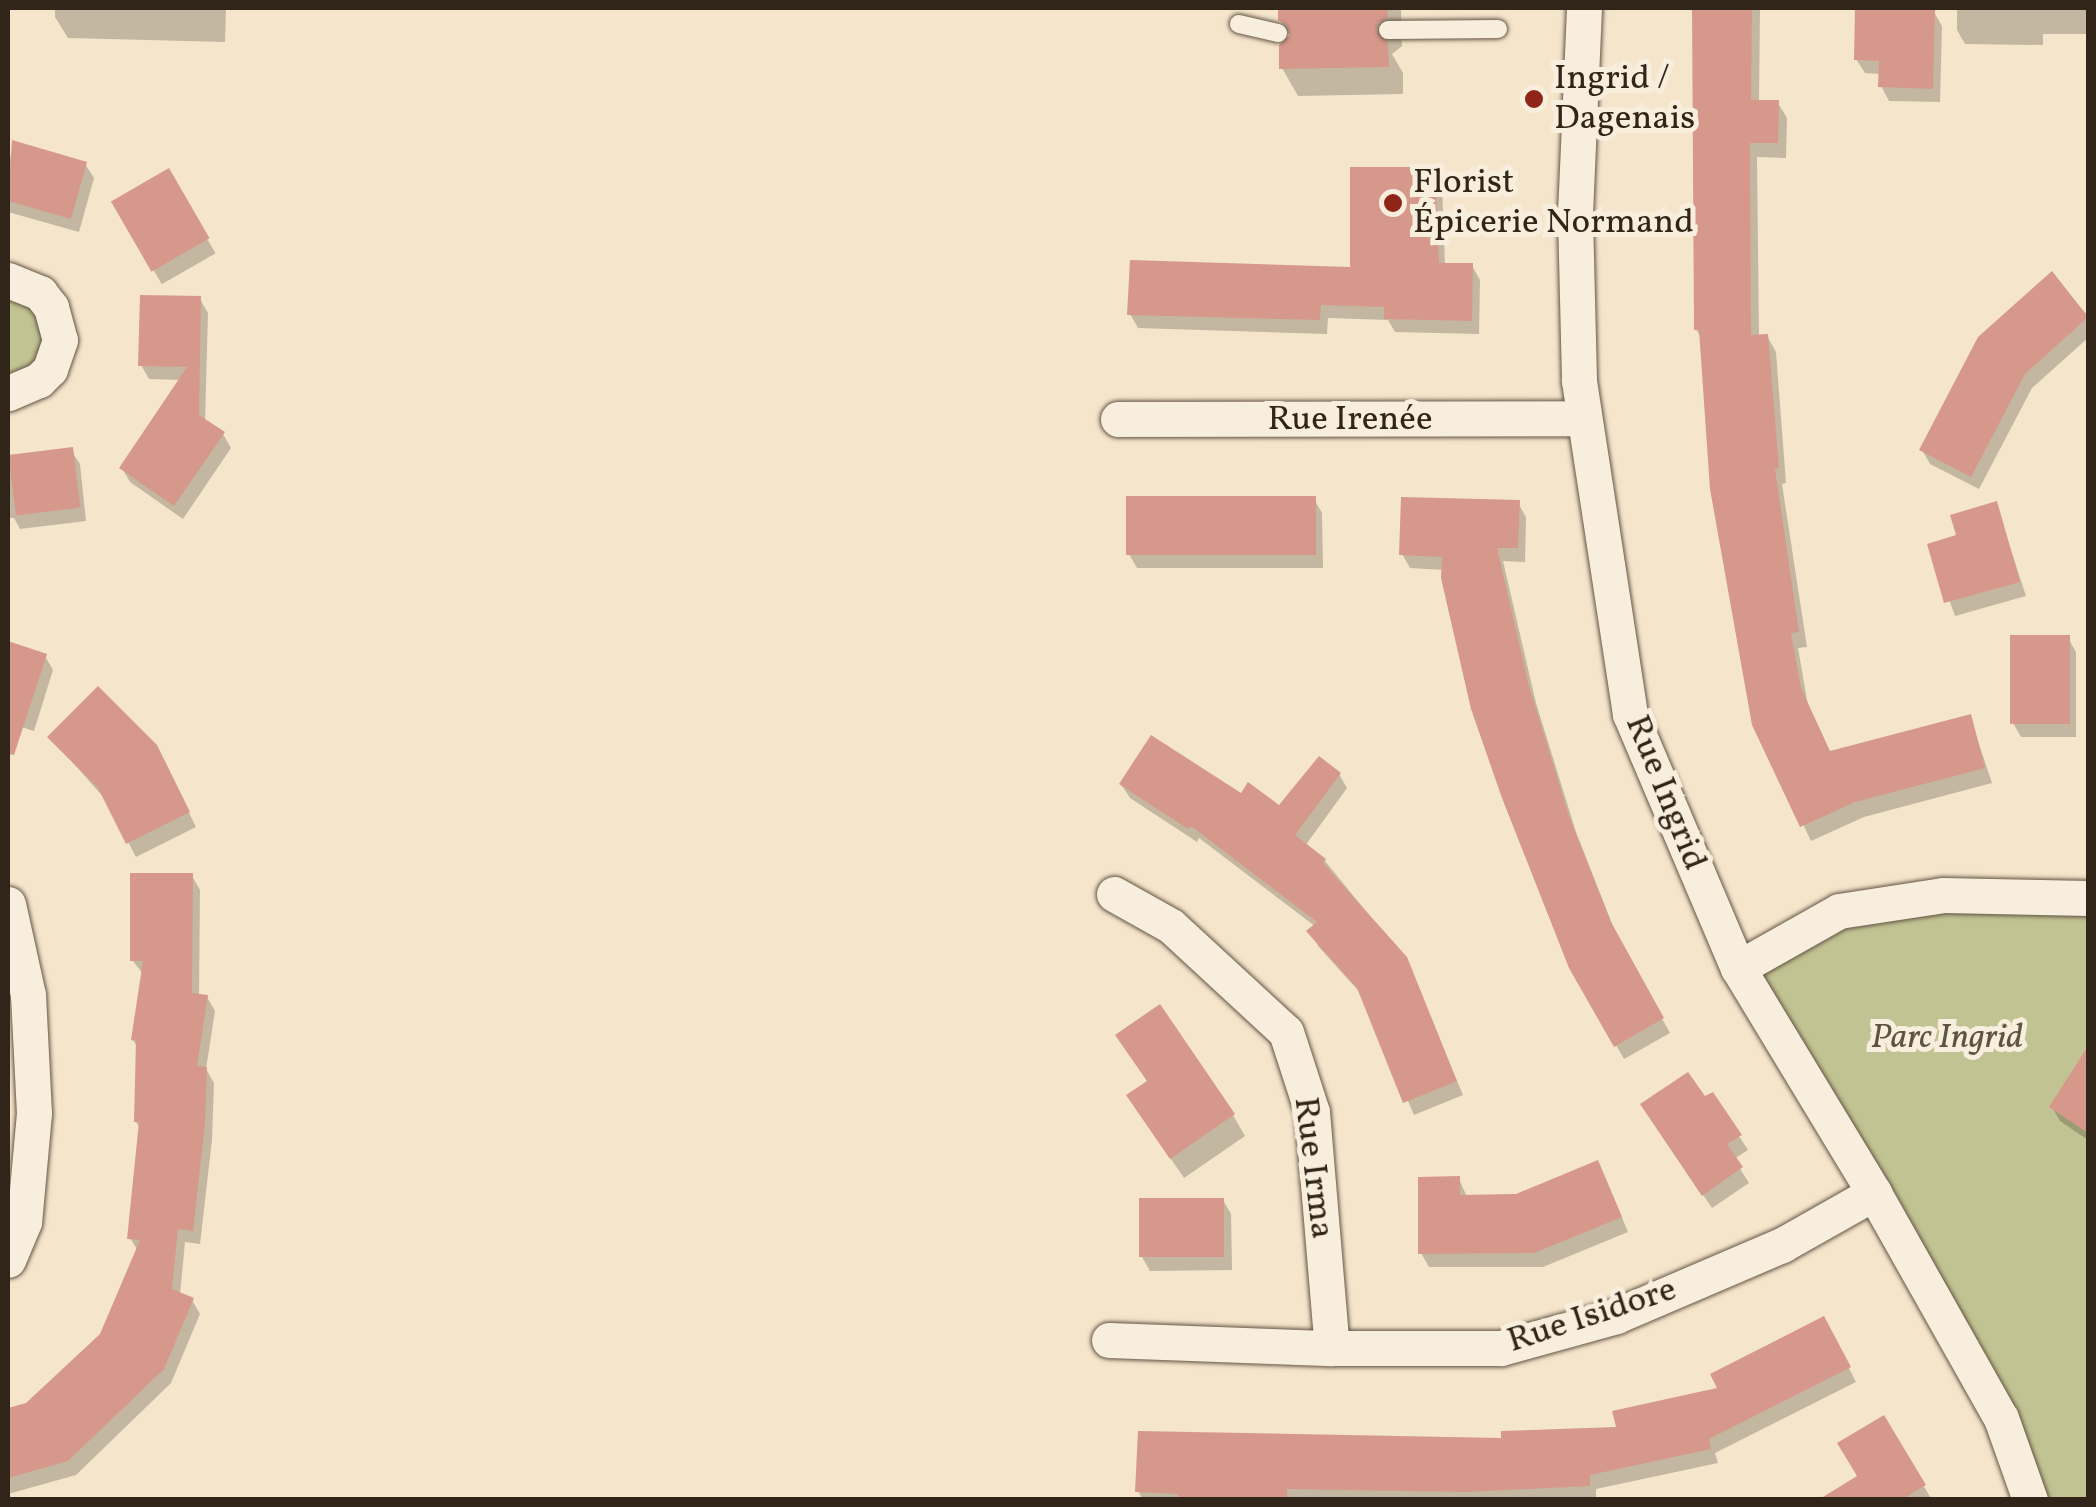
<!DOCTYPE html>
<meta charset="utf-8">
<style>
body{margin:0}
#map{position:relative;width:2096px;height:1507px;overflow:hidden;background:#f5e5ca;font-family:Vollkorn,serif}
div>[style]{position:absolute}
.green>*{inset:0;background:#c2c392}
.shadow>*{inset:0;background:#0003;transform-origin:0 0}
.building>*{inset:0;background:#d6988b;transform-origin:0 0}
.roads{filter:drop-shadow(0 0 2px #625545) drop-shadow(0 0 2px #625545)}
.service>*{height:18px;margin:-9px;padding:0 9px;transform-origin:9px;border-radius:9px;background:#f8eedd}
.minor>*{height:35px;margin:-17.5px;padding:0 17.5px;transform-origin:17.5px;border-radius:17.5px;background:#f8eedd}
.dots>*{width:28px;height:28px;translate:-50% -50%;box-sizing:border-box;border:5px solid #f8eedd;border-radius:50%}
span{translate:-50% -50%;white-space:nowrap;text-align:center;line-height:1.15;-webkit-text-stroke:10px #f8eedd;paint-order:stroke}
.poi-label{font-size:35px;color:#312519}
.left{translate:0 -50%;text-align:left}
.street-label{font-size:35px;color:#312519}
.park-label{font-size:35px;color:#5c543d;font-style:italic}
.frame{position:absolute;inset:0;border:10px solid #312519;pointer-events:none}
</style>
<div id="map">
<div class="green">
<div style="clip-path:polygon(8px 280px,60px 340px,8px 393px)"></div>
<div style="clip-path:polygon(2088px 898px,2088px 1499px,2039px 1499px,1738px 968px,1839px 911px)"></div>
</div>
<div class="shadow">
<div style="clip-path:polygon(55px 8px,226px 8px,225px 42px,68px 38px,55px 17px)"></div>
<div style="clip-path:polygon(1280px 8px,1401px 8px,1402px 46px,1392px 54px,1403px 73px,1403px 94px,1298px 96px,1282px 68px,1291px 38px,1280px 19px)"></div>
<div style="clip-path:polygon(1695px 8px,1760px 8px,1759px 102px,1778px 103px,1787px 118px,1786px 158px,1757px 157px,1759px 337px,1767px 336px,1776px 352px,1786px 483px,1782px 484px,1807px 647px,1798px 648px,1808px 706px,1830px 753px,1970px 717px,1992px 783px,1864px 817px,1811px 841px,1755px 724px,1702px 340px,1696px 329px)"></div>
<div style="clip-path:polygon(1957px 8px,2088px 8px,2088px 34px,2043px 34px,2043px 45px,1965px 44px,1957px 30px)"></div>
<div style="clip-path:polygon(1934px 12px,1942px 26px,1940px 102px,1889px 101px,1881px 86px,1881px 74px,1865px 73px,1856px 59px)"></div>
<div style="clip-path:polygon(14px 144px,85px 164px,94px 178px,79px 232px,8px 212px,8px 167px)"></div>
<div style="clip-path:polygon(1434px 170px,1442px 184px,1445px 265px,1472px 266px,1480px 280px,1479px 334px,1395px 332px,1388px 320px,1328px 318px,1327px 334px,1138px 328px,1130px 314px,1352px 270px)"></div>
<div style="left:168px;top:171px;width:95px;height:62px;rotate:60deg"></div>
<div style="clip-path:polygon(2052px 274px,2088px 316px,2088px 338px,2032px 388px,1979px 489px,1930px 464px,1922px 450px)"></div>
<div style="clip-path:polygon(200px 299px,208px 313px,205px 422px,223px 434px,231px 448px,183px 519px,130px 482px,122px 468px,182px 380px,149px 379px,141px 365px)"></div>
<div style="clip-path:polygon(71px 450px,80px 464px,86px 521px,20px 529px,14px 518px,8px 518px,8px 457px)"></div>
<div style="clip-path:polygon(1314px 499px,1322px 513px,1323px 568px,1137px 568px,1129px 554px)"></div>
<div style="clip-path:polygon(1518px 503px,1526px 517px,1525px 562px,1503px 561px,1536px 703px,1576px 832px,1618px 939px,1670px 1033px,1624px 1059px,1571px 967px,1444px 570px,1410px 568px,1402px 554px)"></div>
<div style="clip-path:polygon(1996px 504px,2026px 596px,1955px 616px,1930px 546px,1959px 537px)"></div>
<div style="clip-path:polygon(2068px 638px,2076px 652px,2076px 737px,2021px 737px,2013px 723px)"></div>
<div style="clip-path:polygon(8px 644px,45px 656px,53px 670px,34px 731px,8px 723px)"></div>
<div style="clip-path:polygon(50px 737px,164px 762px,196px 827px,136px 857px,106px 800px)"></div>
<div style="clip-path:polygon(1339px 774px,1347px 788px,1305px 846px,1325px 861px,1405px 959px,1463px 1095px,1414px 1115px,1364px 997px,1318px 946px,1310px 932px,1316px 927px,1199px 838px,1197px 842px,1130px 798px,1121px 784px,1241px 796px,1279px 809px)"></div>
<div style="clip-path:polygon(192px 876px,200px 890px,199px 996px,207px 997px,215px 1011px,206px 1069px,214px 1083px,212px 1140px,200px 1244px,185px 1242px,180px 1295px,192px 1300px,200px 1314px,171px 1383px,76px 1475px,8px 1494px,8px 1411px,28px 1405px,102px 1335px,138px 1251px,130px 1238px,141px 1130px,136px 1122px,138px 1048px,133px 1040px,144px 975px,132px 960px)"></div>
<div style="clip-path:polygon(2080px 1063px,2088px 1069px,2088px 1140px,2060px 1121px,2052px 1107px)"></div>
<div style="clip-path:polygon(1712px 1095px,1748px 1150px,1734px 1159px,1749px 1183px,1712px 1208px,1651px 1119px)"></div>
<div style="clip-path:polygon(1233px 1115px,1245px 1136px,1184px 1178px,1142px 1117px)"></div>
<div style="clip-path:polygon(1605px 1177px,1628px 1232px,1543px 1267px,1429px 1267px,1421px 1253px,1459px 1179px,1467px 1197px,1516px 1197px)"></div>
<div style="clip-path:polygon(1223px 1200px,1231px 1214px,1232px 1270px,1150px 1271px,1142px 1257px)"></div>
<div style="clip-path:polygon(1831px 1333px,1856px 1382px,1715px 1453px,1718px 1463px,1596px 1489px,1596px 1499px,1143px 1500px,1138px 1491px,1504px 1440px,1619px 1430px,1721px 1390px)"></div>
<div style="clip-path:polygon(1883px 1418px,1932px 1500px,1839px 1500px,1860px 1477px)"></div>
</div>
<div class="building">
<div style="clip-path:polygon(1278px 8px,1387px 8px,1388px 18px,1378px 23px,1376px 31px,1388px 42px,1389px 67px,1279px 69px,1279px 45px,1290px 35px,1287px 25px,1278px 20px)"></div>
<div style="clip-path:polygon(1692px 8px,1752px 8px,1751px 100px,1779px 100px,1778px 143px,1750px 143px,1751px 335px,1768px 334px,1779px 468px,1775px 469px,1799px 632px,1791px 633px,1801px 688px,1830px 751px,1971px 714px,1985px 768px,1855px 802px,1800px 827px,1752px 725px,1710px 489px,1699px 330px,1694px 330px)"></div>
<div style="clip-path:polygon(1855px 8px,1935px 10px,1933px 89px,1878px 87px,1879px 61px,1854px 60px)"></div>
<div style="clip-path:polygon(12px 140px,87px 162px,71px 219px,8px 201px)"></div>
<div style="clip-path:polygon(1350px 167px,1435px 167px,1439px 263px,1473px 263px,1472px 321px,1384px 319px,1384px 307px,1321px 305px,1320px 320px,1127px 315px,1130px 260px,1350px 267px)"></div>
<div style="left:169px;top:168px;width:81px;height:67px;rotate:60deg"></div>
<div style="clip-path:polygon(2052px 271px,2088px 317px,2025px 374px,1971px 477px,1919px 450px,1978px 337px)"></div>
<div style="clip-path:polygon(140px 295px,201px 296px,199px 415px,225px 432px,174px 506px,119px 468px,187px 367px,138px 366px)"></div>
<div style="left:73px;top:447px;width:61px;height:65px;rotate:83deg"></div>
<div style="left:1316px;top:496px;width:59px;height:190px;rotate:90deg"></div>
<div style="clip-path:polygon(1401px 497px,1520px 500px,1518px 548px,1497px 548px,1529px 686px,1569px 816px,1611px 922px,1664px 1018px,1614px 1047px,1569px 968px,1502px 798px,1471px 709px,1441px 578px,1442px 557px,1399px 555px)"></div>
<div style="clip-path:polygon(1997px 501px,2020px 582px,1944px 603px,1927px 544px,1956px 535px,1950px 515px)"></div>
<div style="left:2010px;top:635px;width:60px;height:89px"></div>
<div style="clip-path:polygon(8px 641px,47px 654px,14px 755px,8px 754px)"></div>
<div style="clip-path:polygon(98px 686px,157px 745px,190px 812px,126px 844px,98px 788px,47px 737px)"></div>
<div style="clip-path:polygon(1151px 735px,1241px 793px,1248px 782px,1279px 805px,1319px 756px,1341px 773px,1295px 835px,1326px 859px,1323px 863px,1407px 957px,1457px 1081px,1403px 1103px,1357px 988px,1306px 931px,1317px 922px,1191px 826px,1188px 829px,1119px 784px)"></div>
<div style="clip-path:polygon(130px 873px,193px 873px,192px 993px,208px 995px,197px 1066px,207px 1067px,205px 1124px,193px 1231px,178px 1229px,172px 1289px,194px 1298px,164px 1369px,68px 1461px,8px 1478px,8px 1408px,26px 1403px,100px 1334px,140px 1240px,127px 1239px,139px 1122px,134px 1122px,136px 1041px,131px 1040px,143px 961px,130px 961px)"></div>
<div style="clip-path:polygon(1160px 1004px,1235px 1114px,1170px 1159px,1126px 1095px,1147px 1081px,1115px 1035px)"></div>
<div style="clip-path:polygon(2088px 1046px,2088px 1133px,2049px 1107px)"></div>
<div style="clip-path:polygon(1688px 1072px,1705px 1096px,1713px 1092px,1742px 1135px,1727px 1144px,1743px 1167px,1702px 1196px,1640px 1104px)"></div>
<div style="clip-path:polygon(1598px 1160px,1622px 1217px,1534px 1253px,1418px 1254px,1418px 1177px,1460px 1176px,1460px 1195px,1516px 1194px)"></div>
<div style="left:1139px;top:1198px;width:85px;height:59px"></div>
<div style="clip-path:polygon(1824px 1316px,1851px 1367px,1709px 1439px,1711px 1449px,1590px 1475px,1590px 1486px,1467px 1492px,1287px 1489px,1287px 1500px,1178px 1500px,1178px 1494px,1135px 1492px,1138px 1431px,1501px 1438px,1501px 1431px,1616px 1427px,1612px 1411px,1717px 1388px,1710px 1374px)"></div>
<div style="clip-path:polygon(1884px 1415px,1926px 1485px,1901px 1500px,1818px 1500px,1857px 1476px,1837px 1443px)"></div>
</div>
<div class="roads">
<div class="service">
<div style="left:1239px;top:24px;width:40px;rotate:13deg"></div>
<div style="left:1388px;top:30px;width:110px;rotate:-0.5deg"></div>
</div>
<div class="minor">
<div style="left:1584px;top:8px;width:208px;rotate:92.5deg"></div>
<div style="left:1575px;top:216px;width:165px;rotate:88.6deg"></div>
<div style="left:1579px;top:381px;width:337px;rotate:81.3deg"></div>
<div style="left:1630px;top:714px;width:276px;rotate:67deg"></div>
<div style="left:1738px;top:968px;width:263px;rotate:58.8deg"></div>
<div style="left:1874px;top:1193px;width:258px;rotate:60.6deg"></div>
<div style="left:2001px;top:1418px;width:87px;rotate:70.5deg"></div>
<div style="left:8px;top:280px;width:35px;rotate:22deg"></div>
<div style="left:40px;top:293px;width:18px;rotate:52deg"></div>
<div style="left:51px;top:307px;width:34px;rotate:75deg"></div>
<div style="left:60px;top:340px;width:31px;rotate:109deg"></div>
<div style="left:50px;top:369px;width:16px;rotate:135deg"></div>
<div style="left:39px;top:380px;width:34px;rotate:157deg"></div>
<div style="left:1118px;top:419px;width:464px;rotate:-0.1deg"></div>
<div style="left:1114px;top:894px;width:65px;rotate:29.3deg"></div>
<div style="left:1171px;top:926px;width:156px;rotate:42.7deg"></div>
<div style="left:1286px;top:1032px;width:84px;rotate:72deg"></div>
<div style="left:1312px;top:1112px;width:237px;rotate:85.2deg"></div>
<div style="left:8px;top:904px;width:93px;rotate:77.6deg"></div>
<div style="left:28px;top:995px;width:118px;rotate:87.1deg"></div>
<div style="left:34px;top:1113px;width:109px;rotate:95.2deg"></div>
<div style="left:24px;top:1222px;width:41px;rotate:112.8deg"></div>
<div style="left:1738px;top:968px;width:116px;rotate:-29.4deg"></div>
<div style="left:1839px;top:911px;width:105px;rotate:-8.7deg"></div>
<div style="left:1943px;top:895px;width:145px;rotate:1.2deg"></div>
<div style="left:1109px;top:1340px;width:223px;rotate:2.1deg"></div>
<div style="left:1332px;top:1348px;width:169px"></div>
<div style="left:1501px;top:1348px;width:119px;rotate:-15.5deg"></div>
<div style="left:1616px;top:1316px;width:181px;rotate:-23.2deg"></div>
<div style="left:1782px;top:1245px;width:106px;rotate:-29.5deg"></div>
</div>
</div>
<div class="dots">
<div style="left:1534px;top:99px;background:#8f2418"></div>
<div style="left:1393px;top:203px;background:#8f2418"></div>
</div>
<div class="poi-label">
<span class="left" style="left:1554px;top:99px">Ingrid /<br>Dagenais</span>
<span class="left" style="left:1413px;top:203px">Florist<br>Épicerie Normand</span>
</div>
<div class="street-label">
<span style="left:1350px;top:420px">Rue Irenée</span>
<span style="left:1665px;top:793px;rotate:68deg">Rue Ingrid</span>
<span style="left:1313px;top:1168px;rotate:83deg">Rue Irma</span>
<span style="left:1592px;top:1316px;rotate:-18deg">Rue Isidore</span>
</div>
<div class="park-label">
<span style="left:1947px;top:1038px">Parc Ingrid</span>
</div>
<div class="frame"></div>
</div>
